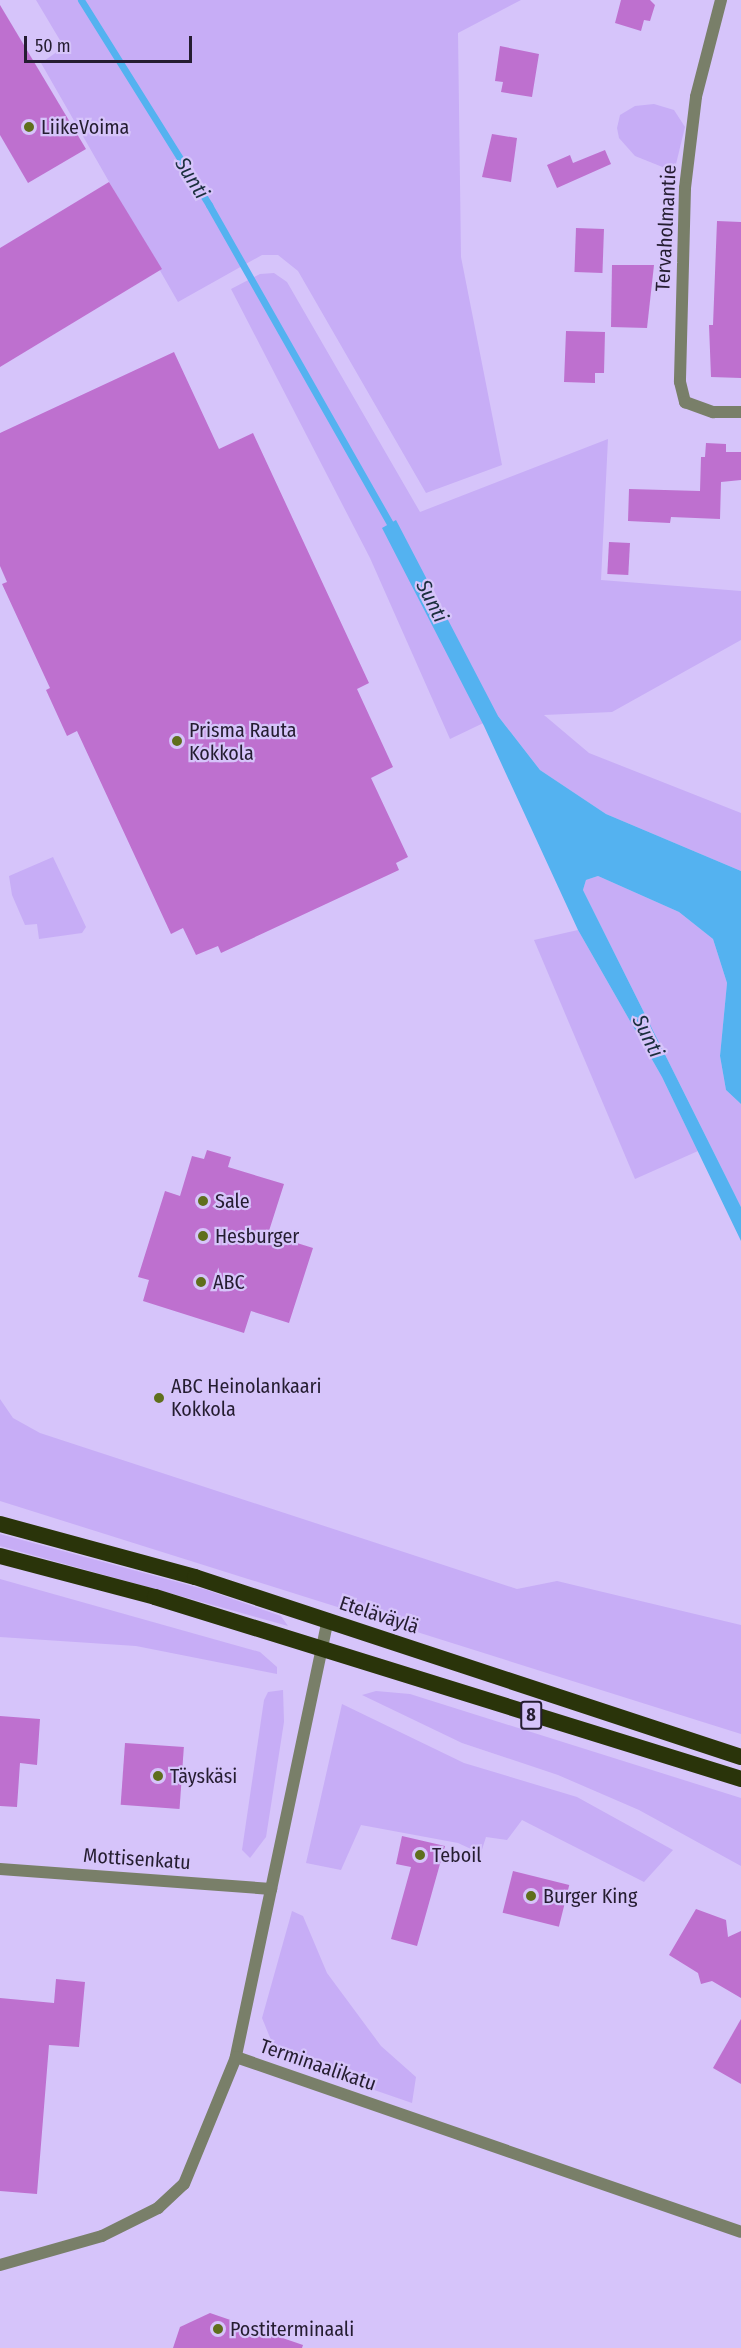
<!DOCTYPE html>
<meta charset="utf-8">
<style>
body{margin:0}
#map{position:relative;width:741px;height:2348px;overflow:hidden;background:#d6c4fa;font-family:"Fira Sans Condensed",sans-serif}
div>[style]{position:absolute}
.green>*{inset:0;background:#c7adf6}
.water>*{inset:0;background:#54b2f0}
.stream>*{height:7px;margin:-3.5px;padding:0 3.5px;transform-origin:3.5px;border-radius:3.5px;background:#54b2f0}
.building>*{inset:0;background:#be70cf;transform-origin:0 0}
.minor>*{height:12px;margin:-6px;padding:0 6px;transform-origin:6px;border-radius:6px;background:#797f69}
.trunk>*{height:16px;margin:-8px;padding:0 8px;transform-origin:8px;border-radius:8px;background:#2a340a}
.dots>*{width:16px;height:16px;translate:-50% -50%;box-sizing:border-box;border:3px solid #d6c4fa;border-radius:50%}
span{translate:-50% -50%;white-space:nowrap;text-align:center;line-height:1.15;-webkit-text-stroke:4.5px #d6c4fa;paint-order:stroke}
.shield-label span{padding:2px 4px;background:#d6c4fa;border:2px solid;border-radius:4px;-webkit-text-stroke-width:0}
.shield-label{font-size:18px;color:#251d31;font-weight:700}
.poi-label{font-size:20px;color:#251d31}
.left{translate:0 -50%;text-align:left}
.street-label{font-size:20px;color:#251d31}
.water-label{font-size:21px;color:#1a2e3d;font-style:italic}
.scale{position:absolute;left:24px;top:36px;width:168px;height:27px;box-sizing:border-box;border:3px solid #251d31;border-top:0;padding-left:8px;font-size:18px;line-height:21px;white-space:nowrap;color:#251d31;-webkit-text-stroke:4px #d6c4fa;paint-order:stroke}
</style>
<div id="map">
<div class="green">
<div style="clip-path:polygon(36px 0,521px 0,458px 33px,461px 257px,502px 465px,426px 493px,298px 271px,278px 255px,262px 255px,178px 302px,41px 63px,64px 47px)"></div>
<div style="clip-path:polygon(654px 104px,674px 110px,685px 127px,676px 164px,665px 168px,635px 156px,619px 138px,617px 128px,620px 115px,635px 106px)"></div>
<div style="clip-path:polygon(274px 273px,287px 282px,420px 512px,608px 439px,601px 580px,741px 591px,741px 640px,612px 712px,544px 715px,589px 753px,741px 813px,741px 871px,606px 814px,540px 770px,498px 716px,450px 739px,370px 558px,231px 289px,260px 274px)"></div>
<div style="clip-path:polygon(53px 857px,86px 927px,82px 933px,39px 939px,37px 924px,25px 925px,12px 895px,9px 876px)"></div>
<div style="clip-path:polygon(598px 876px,679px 912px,713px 939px,727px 983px,720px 1056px,726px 1090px,741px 1104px,741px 1207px,583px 890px,586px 880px)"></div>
<div style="clip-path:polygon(578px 930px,662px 1077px,698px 1151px,635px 1179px,534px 940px)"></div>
<div style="clip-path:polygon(0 1399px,13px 1418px,40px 1433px,517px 1589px,557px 1581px,741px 1625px,741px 1734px,0 1501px)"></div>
<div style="clip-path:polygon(0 1534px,207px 1590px,281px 1616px,288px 1626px,0 1546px)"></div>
<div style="clip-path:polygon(0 1579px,260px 1652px,277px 1667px,277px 1674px,136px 1646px,0 1637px)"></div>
<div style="clip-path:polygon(283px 1690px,284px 1722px,266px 1837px,250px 1858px,242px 1850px,264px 1700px,268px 1692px)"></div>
<div style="clip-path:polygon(376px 1691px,410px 1694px,741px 1798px,741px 1866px,639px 1810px,558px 1775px,462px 1743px,362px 1695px)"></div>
<div style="clip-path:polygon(342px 1704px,464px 1763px,577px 1797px,673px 1850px,644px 1882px,522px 1820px,507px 1840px,486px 1837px,478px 1862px,471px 1849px,458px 1843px,361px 1825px,341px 1870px,306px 1863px)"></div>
<div style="clip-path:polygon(292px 1911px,303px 1916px,327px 1973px,381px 2046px,416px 2077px,412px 2103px,293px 2062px,271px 2040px,262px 2018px)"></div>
</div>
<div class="water">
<div style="clip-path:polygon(396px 520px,498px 716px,540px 770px,606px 814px,741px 871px,741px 1104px,726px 1090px,720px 1056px,727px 983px,713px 939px,679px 912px,598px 876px,586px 880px,583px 890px,741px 1207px,741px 1241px,662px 1077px,578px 930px,484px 726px,382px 528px)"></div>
</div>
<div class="stream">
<div style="left:81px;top:0;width:242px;rotate:58deg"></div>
<div style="left:209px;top:205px;width:366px;rotate:60.4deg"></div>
</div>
<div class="building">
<div style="clip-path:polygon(621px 0,650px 0,655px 5px,650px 21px,644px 20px,641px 31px,615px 23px)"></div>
<div style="clip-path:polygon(0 5px,86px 149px,28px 183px,0 135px)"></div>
<div style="clip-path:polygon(500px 46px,539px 54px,532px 97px,501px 92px,503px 82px,495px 81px)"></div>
<div style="clip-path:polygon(492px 134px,517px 138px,511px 182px,482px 177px)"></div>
<div style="clip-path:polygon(605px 150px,611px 164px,557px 188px,547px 165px,570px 155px,573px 163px)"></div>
<div style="clip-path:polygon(109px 182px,162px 269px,0 367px,0 248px)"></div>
<div style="clip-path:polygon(717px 221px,741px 222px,741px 378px,711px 377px,709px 325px,713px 325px)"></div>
<div style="left:576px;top:228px;width:28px;height:44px;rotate:2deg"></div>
<div style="clip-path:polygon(612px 265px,654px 265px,647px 328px,611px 327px)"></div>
<div style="clip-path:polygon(566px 331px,605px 332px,604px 373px,595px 373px,595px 383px,564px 382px)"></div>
<div style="clip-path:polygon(174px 352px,219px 449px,253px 433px,369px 683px,357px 689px,393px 767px,371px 778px,408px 857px,396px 863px,399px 870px,221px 953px,218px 946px,196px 955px,183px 928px,171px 934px,77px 731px,67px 736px,46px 690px,50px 688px,2px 584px,7px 582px,0 566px,0 433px)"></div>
<div style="clip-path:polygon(706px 443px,726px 444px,726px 452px,741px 452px,741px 480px,721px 482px,720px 519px,671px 517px,670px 523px,628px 521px,629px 489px,700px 491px,701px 457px,705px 457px)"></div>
<div style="left:609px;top:542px;width:21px;height:32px;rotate:3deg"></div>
<div style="clip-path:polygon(207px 1150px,231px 1157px,228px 1167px,284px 1184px,268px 1234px,313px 1248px,289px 1323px,251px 1311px,244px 1333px,143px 1301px,149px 1280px,138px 1277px,165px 1191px,180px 1196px,192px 1156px,204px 1159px)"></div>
<div style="clip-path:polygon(0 1716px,40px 1719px,37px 1765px,20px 1763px,17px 1807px,0 1806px)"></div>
<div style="left:125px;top:1743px;width:59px;height:62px;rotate:4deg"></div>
<div style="clip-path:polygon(402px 1836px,445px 1846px,417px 1946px,391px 1939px,411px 1867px,396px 1864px)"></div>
<div style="left:513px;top:1871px;width:58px;height:43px;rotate:14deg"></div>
<div style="clip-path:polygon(696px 1909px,726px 1920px,728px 1937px,741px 1931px,741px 1998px,712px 1981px,701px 1984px,698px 1973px,669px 1955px)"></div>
<div style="clip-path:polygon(56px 1979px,85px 1982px,79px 2047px,49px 2045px,37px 2194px,0 2191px,0 1998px,54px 2003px)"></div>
<div style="clip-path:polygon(741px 2019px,741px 2084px,713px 2068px)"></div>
<div style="clip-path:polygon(210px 2313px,303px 2345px,302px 2348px,173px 2348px,180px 2327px)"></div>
</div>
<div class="minor">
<div style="left:721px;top:0;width:100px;rotate:104.5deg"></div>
<div style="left:696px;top:97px;width:92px;rotate:96.9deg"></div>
<div style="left:685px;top:188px;width:194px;rotate:91.5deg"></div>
<div style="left:680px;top:382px;width:21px;rotate:76deg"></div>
<div style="left:685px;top:402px;width:30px;rotate:20deg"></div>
<div style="left:713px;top:412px;width:28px"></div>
<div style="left:328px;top:1619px;width:448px;rotate:101.9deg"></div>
<div style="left:236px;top:2057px;width:534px;rotate:19.11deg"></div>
<div style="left:0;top:1869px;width:272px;rotate:4.2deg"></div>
<div style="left:0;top:2265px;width:106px;rotate:-15.9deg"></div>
<div style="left:102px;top:2236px;width:63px;rotate:-26.6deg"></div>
<div style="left:158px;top:2208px;width:35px;rotate:-43deg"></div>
<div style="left:184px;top:2184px;width:137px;rotate:-67.7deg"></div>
</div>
<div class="trunk">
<div style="left:0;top:1524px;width:202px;rotate:15.2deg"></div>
<div style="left:195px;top:1577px;width:575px;rotate:18.25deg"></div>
<div style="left:0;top:1556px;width:160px;rotate:14.8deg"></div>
<div style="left:155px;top:1597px;width:614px;rotate:17.25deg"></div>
</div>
<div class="dots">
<div style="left:29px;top:127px;background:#5f6f1c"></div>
<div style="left:177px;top:741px;background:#5f6f1c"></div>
<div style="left:203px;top:1201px;background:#5f6f1c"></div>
<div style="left:203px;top:1236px;background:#5f6f1c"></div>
<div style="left:201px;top:1282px;background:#5f6f1c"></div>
<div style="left:159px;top:1398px;background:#5f6f1c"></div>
<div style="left:158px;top:1776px;background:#5f6f1c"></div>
<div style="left:420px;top:1855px;background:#5f6f1c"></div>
<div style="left:531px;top:1896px;background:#5f6f1c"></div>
<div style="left:218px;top:2329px;background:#5f6f1c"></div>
</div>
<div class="shield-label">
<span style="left:531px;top:1715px">8</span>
</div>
<div class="poi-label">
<span class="left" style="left:41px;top:127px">LiikeVoima</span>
<span class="left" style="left:189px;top:742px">Prisma Rauta<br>Kokkola</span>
<span class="left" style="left:215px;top:1201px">Sale</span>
<span class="left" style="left:215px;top:1236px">Hesburger</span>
<span class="left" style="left:213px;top:1282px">ABC</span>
<span class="left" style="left:171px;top:1398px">ABC Heinolankaari<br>Kokkola</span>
<span class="left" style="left:170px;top:1776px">Täyskäsi</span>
<span class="left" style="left:432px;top:1855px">Teboil</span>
<span class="left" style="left:543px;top:1896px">Burger King</span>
<span class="left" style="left:230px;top:2329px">Postiterminaali</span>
</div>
<div class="street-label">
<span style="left:666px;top:228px;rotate:-87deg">Tervaholmantie</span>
<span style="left:379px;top:1615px;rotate:18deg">Eteläväylä</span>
<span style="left:137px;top:1859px;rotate:4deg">Mottisenkatu</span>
<span style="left:318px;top:2065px;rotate:19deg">Terminaalikatu</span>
</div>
<div class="water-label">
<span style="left:192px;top:178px;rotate:58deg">Sunti</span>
<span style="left:432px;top:601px;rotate:63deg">Sunti</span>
<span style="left:648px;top:1036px;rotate:64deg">Sunti</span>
</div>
<div class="scale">50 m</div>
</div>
